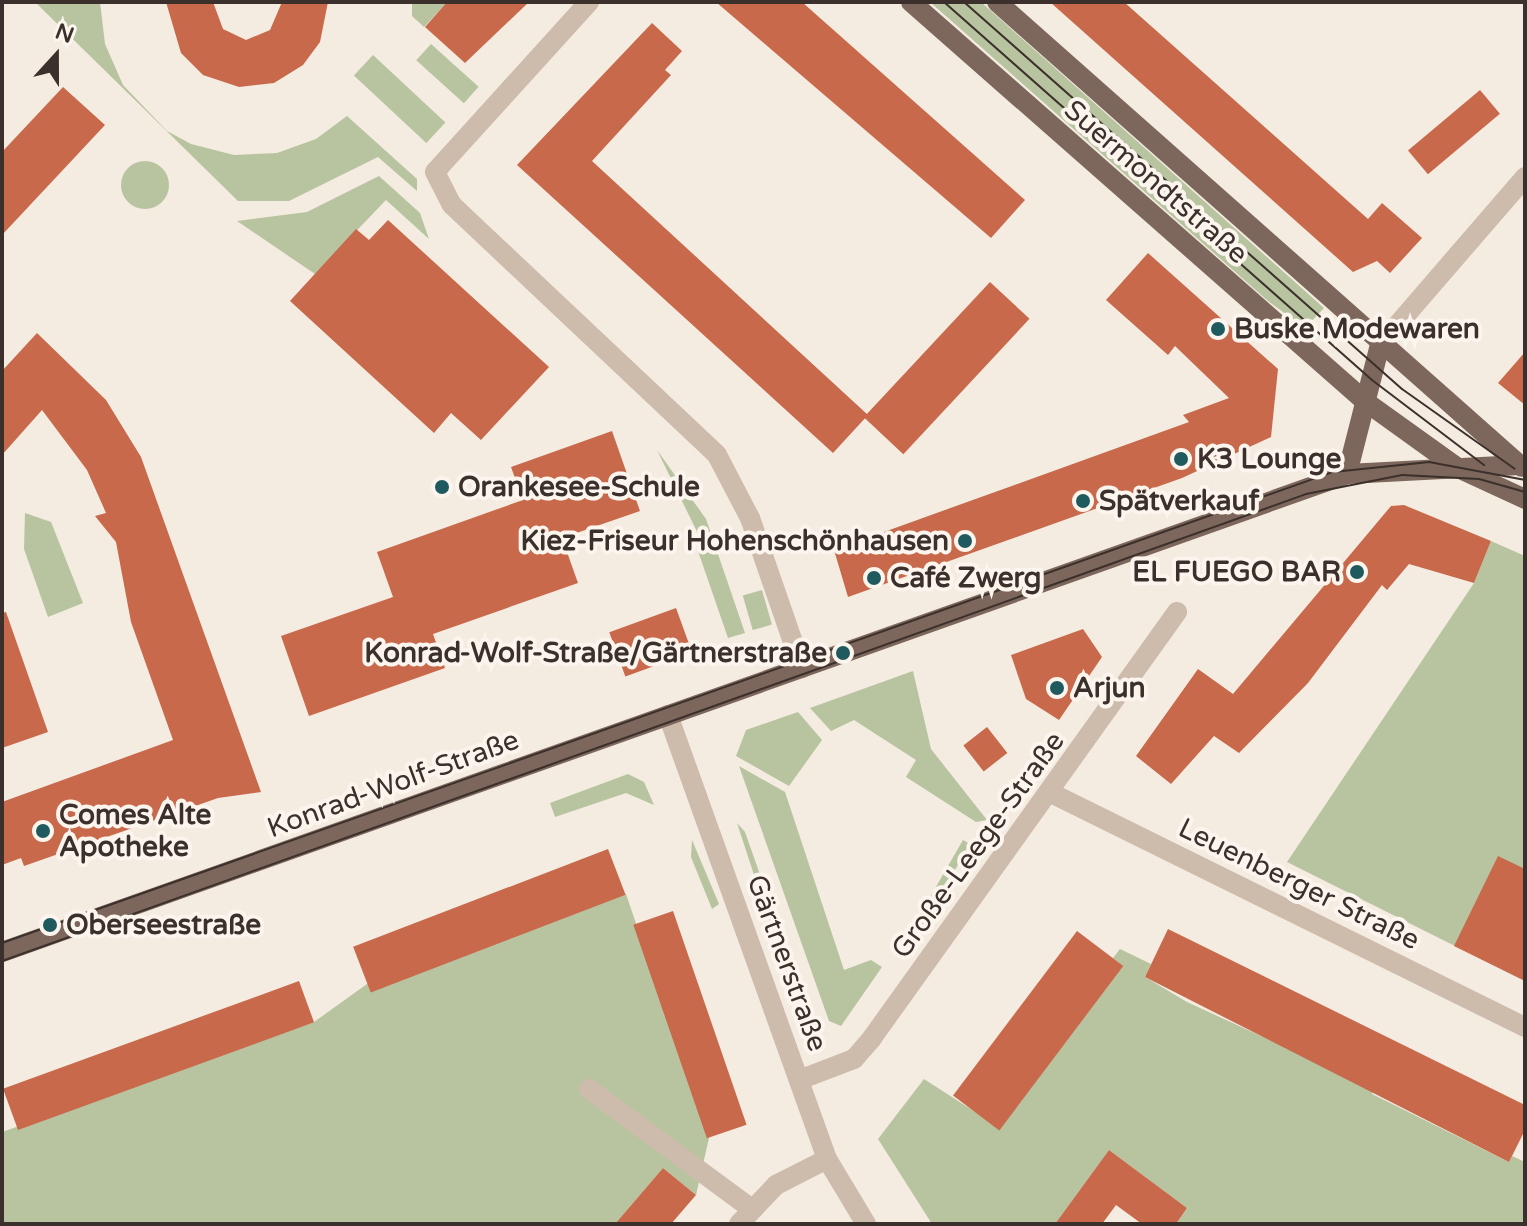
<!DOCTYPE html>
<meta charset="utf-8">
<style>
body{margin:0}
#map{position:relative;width:1527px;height:1226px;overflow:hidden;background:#f4ebe1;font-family:"Varela Round",sans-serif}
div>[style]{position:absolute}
.green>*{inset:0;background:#b8c4a0;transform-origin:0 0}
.round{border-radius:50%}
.building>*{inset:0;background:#c8694b;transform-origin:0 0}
.minor>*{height:20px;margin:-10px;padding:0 10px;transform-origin:10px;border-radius:10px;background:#cdbbac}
.major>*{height:20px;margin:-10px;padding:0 10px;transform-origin:10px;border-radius:10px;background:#7d675c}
.tram>*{height:2px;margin:-1px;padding:0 1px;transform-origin:1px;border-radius:1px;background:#3b302b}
.dots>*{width:22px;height:22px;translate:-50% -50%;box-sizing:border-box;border:4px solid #fbf5ee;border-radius:50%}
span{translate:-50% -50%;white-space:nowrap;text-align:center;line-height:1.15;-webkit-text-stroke:8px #fbf5ee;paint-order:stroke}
.street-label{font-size:28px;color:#3b302b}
.poi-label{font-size:28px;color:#3b302b;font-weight:700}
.left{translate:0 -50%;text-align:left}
.right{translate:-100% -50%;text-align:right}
.frame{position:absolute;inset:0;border:4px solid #3b302b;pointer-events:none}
.north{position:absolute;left:16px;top:16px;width:80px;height:80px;-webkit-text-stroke:6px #fbf5ee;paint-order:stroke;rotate:21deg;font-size:22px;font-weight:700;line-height:32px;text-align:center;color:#3b302b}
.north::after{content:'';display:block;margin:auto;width:28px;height:36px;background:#3b302b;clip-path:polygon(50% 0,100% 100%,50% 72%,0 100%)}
</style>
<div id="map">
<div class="green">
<div style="clip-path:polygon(35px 2px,100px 2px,105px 44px,123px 85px,167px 131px,191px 144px,234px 155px,277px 153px,316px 139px,347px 116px,417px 179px,417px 191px,378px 157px,289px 201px,238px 201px)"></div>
<div style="clip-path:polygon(412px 2px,447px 2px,424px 27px,412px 16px)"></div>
<div style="clip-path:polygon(930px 2px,981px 2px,1324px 308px,1305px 328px,1268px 301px)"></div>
<div style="left:431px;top:44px;width:64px;height:22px;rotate:42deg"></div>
<div style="left:373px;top:55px;width:99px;height:28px;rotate:43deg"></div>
<div class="round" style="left:121px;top:161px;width:48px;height:48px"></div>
<div style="clip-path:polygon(379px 176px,420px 213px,429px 239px,386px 200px,315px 274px,237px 221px,307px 212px)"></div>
<div style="clip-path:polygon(657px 450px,706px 519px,745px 633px,728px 638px,698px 551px,705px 548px)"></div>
<div style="clip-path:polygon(25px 513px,51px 522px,83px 603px,48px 617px,24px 549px)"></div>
<div style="clip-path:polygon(1491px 541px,1525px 556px,1525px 981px,1287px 862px,1474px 583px)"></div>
<div style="left:762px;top:590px;width:36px;height:20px;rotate:74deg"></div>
<div style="clip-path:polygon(913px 671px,931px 749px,987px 820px,976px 822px,906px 777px,916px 760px,854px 720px,831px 731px,810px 708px)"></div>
<div style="clip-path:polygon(798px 712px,822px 740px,789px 786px,736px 756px,746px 730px)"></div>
<div style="clip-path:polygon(739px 766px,785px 792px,844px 970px,871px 960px,882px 967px,841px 1026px,829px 1021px)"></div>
<div style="clip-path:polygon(628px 774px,644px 782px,654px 805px,626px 793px,555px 817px,550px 803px)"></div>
<div style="clip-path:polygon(737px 823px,745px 832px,820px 1045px,809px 1042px)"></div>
<div style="clip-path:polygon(692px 840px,719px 904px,712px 909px,691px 857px)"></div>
<div style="left:963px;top:840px;width:8px;height:129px;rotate:30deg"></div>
<div style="clip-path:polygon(626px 894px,709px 1138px,696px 1195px,663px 1168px,615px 1224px,2px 1224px,2px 1132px,314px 1022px,367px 984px)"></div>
<div style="clip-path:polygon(1120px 949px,1151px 964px,1145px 977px,1187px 1002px,1374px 1088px,1372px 1094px,1509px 1162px,1512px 1156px,1525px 1162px,1525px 1224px,1176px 1224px,1187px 1208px,1109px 1150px,1055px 1224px,932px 1224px,878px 1139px,924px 1079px,1000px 1128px,1123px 966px,1113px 958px)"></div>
</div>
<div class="building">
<div style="clip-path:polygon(166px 2px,213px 2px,223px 29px,246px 40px,270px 30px,282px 2px,328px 2px,320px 42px,303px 65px,274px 83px,239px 87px,203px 75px,181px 53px)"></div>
<div style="clip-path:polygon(447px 2px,529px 2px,465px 63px,425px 27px)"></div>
<div style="clip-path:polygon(716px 2px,802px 2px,1025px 200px,991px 238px)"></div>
<div style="clip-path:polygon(1050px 2px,1124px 2px,1368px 219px,1382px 203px,1422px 238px,1390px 273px,1377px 261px,1353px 272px)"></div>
<div style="clip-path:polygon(652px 23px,682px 51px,665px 70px,671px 75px,592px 161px,868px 415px,833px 453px,517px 165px)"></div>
<div style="clip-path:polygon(63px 87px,105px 125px,2px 235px,2px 152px)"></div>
<div style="left:1480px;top:90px;width:31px;height:94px;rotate:50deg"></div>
<div style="clip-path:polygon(388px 220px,549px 367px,481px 440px,451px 413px,434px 433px,290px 301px,356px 229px,369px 240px)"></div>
<div style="clip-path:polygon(1148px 253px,1278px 369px,1271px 437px,1182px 478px,848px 597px,834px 550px,1189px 422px,1183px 415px,1229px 398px,1175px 346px,1168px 355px,1106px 300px)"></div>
<div style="left:990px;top:282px;width:54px;height:185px;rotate:43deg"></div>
<div style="clip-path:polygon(37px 333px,106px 400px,141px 457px,261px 792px,218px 798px,24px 866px,21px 858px,2px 865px,2px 802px,173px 740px,131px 622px,116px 542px,95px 516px,106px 513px,87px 470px,42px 410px,2px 455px,2px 371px)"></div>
<div style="clip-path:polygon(1525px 352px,1525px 405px,1498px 383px)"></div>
<div style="clip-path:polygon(612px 431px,640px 511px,562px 538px,578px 583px,433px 634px,445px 668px,309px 716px,281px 636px,393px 597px,377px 552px,523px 500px,511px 467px)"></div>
<div style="clip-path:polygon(1404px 505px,1491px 541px,1474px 583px,1409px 564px,1387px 590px,1382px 585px,1308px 683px,1239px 753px,1214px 736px,1171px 784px,1136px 756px,1198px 669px,1233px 694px,1391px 506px)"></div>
<div style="left:676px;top:608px;width:47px;height:71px;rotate:70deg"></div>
<div style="clip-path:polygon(6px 612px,48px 732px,2px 748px,2px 613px)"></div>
<div style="clip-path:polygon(1083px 629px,1102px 657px,1059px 720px,1026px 699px,1011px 655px)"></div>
<div style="left:987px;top:727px;width:33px;height:30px;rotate:52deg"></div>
<div style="left:608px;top:849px;width:49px;height:273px;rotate:69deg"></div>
<div style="clip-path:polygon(1498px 856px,1525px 869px,1525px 981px,1454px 946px)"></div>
<div style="left:673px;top:911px;width:226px;height:42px;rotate:71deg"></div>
<div style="clip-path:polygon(1168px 929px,1525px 1105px,1525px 1130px,1509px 1162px,1145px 977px)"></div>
<div style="left:1077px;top:931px;width:58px;height:206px;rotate:37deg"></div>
<div style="left:299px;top:981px;width:44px;height:315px;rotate:70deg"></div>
<div style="clip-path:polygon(1109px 1150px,1187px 1208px,1176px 1224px,1142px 1224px,1116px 1205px,1102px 1224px,1055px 1224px)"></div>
<div style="clip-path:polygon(663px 1168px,696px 1195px,671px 1224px,615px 1224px)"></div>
</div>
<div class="minor">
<div style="left:589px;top:2px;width:229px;rotate:132.2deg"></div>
<div style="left:435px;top:172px;width:37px;rotate:63deg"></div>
<div style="left:452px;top:205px;width:364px;rotate:43.3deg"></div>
<div style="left:717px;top:455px;width:71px;rotate:62.4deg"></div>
<div style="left:750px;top:518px;width:159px;rotate:70.9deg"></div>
<div style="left:1380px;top:345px;width:222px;rotate:-49.2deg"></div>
<div style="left:668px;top:715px;width:472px;rotate:70.3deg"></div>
<div style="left:827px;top:1159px;width:76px;rotate:59deg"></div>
<div style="left:1049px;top:792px;width:531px;rotate:26.28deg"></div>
<div style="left:799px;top:1080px;width:59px;rotate:-20.9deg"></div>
<div style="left:854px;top:1059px;width:28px;rotate:-49deg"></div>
<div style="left:872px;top:1038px;width:524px;rotate:-54.4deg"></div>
<div style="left:589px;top:1089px;width:202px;rotate:36.4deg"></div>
<div style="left:739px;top:1224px;width:54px;rotate:-46.5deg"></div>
<div style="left:776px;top:1185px;width:57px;rotate:-27deg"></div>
</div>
<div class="major">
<div style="left:911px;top:2px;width:606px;rotate:41.32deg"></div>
<div style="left:1366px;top:402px;width:113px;rotate:35.7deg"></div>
<div style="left:1458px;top:468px;width:74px;rotate:24.8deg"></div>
<div style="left:997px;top:2px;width:701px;rotate:41.53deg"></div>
<div style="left:1347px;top:474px;width:133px;rotate:-75.7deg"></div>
<div style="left:2px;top:952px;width:1427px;rotate:-19.56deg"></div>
<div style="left:1347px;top:474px;width:173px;rotate:-3deg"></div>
</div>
<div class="tram">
<div style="left:944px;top:2px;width:571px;rotate:41.45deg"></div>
<div style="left:1372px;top:380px;width:141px;rotate:37.2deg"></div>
<div style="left:964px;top:2px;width:584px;rotate:41.46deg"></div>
<div style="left:1402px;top:389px;width:138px;rotate:35.3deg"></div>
<div style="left:2px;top:943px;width:1412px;rotate:-19.49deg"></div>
<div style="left:1333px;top:472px;width:97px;rotate:-5.9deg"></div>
<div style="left:1429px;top:462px;width:98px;rotate:10.6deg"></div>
<div style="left:2px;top:961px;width:1385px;rotate:-19.7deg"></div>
<div style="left:1306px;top:494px;width:98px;rotate:-11.2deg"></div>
<div style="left:1402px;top:475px;width:77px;rotate:3deg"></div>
<div style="left:1479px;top:479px;width:48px;rotate:15.8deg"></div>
</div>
<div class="dots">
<div style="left:1218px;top:329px;background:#1f5a5e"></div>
<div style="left:1181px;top:459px;background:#1f5a5e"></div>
<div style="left:442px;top:487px;background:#1f5a5e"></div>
<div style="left:1083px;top:501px;background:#1f5a5e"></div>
<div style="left:965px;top:541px;background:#1f5a5e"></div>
<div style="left:1357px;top:572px;background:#1f5a5e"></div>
<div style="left:874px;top:578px;background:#1f5a5e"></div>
<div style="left:843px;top:653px;background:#1f5a5e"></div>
<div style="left:1057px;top:688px;background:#1f5a5e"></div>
<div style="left:43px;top:831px;background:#1f5a5e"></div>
<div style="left:50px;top:925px;background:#1f5a5e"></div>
</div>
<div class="street-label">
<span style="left:1156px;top:182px;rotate:41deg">Suermondtstraße</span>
<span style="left:393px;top:784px;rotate:-20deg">Konrad-Wolf-Straße</span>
<span style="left:978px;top:845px;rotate:-54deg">Große-Leege-Straße</span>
<span style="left:1299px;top:884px;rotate:26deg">Leuenberger Straße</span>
<span style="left:787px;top:963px;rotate:70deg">Gärtnerstraße</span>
</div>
<div class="poi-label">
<span class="left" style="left:1234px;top:329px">Buske Modewaren</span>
<span class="left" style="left:1197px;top:459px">K3 Lounge</span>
<span class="left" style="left:458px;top:487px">Orankesee-Schule</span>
<span class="left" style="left:1099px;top:501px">Spätverkauf</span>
<span class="right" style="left:949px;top:541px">Kiez-Friseur Hohenschönhausen</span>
<span class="right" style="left:1341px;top:572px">EL FUEGO BAR</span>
<span class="left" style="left:890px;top:578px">Café Zwerg</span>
<span class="right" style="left:827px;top:653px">Konrad-Wolf-Straße/Gärtnerstraße</span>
<span class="left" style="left:1073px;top:688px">Arjun</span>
<span class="left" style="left:59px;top:831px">Comes Alte<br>Apotheke</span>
<span class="left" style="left:66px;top:925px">Oberseestraße</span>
</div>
<div class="frame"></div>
<div class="north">N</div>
</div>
